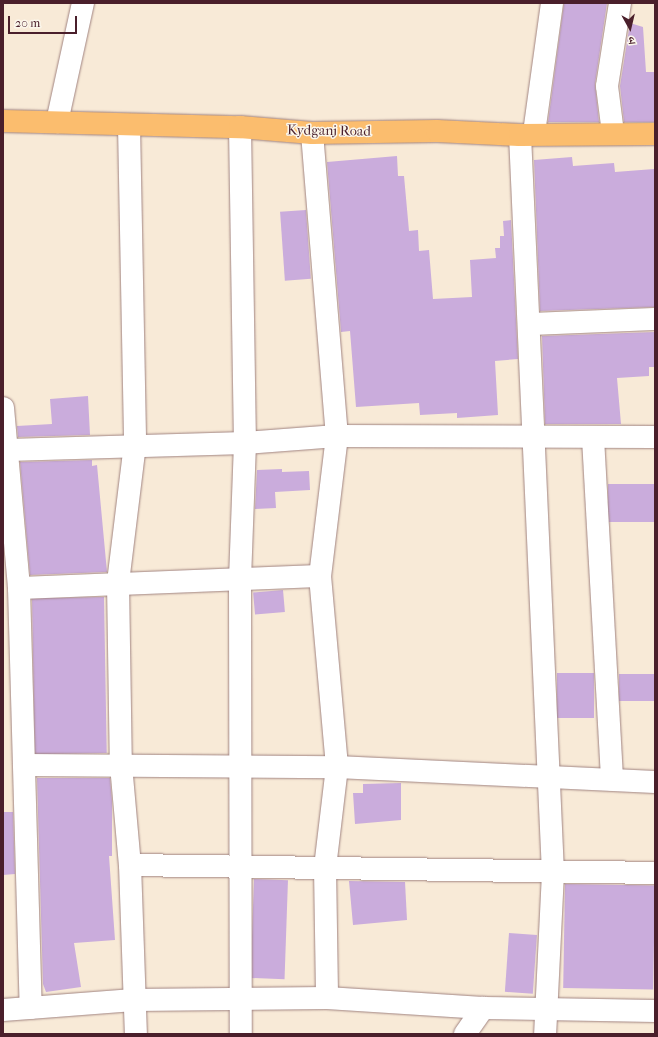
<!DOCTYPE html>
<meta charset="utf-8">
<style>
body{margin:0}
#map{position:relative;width:658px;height:1037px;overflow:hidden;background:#f8ead7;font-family:"IM FELL French Canon","Noto Serif Devanagari",serif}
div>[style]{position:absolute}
.building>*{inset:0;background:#caacdc;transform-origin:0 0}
.roads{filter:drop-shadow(0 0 1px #a18481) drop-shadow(0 0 1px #a18481)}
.minor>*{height:22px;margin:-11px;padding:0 11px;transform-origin:11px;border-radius:11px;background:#fff}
.major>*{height:22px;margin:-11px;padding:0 11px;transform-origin:11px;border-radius:11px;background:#fbbd6e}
span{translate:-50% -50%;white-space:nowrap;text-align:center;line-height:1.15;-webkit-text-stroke:3px #fbf7ec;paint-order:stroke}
.street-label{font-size:14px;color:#4a1f2b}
.frame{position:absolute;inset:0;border:4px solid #4a1f2b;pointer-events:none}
.north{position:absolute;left:610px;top:8px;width:40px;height:40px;-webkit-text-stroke:3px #fbf7ec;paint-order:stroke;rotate:172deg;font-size:11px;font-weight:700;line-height:16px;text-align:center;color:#4a1f2b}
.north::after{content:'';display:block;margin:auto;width:14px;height:18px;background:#4a1f2b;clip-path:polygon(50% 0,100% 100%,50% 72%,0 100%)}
.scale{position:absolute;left:8px;top:16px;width:69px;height:18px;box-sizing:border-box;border:2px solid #4a1f2b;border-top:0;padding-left:5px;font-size:12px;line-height:14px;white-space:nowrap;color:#4a1f2b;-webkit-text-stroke:3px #fbf7ec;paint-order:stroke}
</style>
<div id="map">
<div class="building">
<div style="clip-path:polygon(564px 3px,607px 3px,595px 84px,599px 122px,548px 122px)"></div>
<div style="clip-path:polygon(630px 23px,643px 27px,646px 72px,655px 72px,655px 122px,624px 122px,620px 86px)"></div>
<div style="clip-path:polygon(397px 156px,398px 176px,404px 176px,409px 231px,418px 230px,419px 251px,429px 250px,433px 299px,472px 297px,470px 260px,496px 258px,495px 248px,500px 248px,500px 236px,504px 236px,503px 221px,511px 220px,518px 359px,495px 361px,498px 415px,457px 418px,457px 413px,420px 415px,419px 403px,356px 407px,350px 331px,341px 332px,327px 162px)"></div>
<div style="clip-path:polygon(572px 157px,573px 166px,614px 163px,615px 172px,654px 169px,655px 307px,540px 311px,534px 160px)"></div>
<div style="left:306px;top:210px;width:69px;height:26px;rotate:86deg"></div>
<div style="clip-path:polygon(655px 332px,655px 367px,649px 367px,649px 376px,617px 378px,621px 424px,545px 424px,542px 336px)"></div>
<div style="clip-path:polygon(88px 396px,90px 435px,18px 437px,17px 426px,52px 424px,50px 399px)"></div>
<div style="clip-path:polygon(92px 460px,92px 466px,97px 465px,107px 572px,30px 575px,20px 462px)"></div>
<div style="clip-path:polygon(282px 469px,282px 472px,309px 471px,310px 490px,275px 492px,276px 508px,255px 509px,257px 470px)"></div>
<div style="left:655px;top:484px;width:38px;height:47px;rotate:90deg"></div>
<div style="left:283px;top:590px;width:22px;height:30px;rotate:85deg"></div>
<div style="left:104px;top:597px;width:156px;height:72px;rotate:89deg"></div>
<div style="left:557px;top:673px;width:37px;height:45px"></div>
<div style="left:655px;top:674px;width:27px;height:36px;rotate:90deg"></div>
<div style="clip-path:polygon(37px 778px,110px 778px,112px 801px,112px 856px,109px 856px,115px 940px,74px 943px,81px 987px,46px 992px,43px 984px)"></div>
<div style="clip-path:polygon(401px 783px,401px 820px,355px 824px,353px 793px,363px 793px,363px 784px)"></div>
<div style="clip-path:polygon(3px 812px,13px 812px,15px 874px,3px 875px)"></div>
<div style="left:254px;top:879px;width:34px;height:99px;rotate:2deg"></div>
<div style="clip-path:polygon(349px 881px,405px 882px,407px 920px,353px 925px)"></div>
<div style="left:565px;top:884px;width:90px;height:104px;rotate:1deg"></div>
<div style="left:509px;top:933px;width:28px;height:59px;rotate:4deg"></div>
</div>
<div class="roads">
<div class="minor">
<div style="left:57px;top:122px;width:122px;rotate:-77.7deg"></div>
<div style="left:129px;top:125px;width:319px;rotate:88.9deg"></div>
<div style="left:135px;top:444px;width:140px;rotate:97deg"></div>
<div style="left:118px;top:583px;width:182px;rotate:89.1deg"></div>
<div style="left:121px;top:765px;width:100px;rotate:84.9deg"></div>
<div style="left:130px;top:865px;width:169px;rotate:88deg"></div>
<div style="left:240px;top:127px;width:316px;rotate:89.1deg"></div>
<div style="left:245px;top:443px;width:136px;rotate:92.1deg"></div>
<div style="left:240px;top:579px;width:455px;rotate:89.9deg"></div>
<div style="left:312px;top:133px;width:304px;rotate:85.3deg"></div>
<div style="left:337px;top:436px;width:141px;rotate:96.9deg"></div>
<div style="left:320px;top:576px;width:192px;rotate:84.9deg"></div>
<div style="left:337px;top:767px;width:101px;rotate:96.8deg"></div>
<div style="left:325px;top:867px;width:131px;rotate:89.1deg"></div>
<div style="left:534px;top:133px;width:131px;rotate:-82.1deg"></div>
<div style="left:613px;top:133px;width:47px;rotate:-97.3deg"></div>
<div style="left:607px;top:86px;width:84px;rotate:-81.1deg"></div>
<div style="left:520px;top:135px;width:739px;rotate:87.44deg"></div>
<div style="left:553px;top:873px;width:161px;rotate:92.8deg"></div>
<div style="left:530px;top:324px;width:125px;rotate:-2.3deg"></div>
<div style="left:3px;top:408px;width:181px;rotate:84.9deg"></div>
<div style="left:19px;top:588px;width:420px;rotate:88.4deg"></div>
<div style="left:593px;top:438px;width:342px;rotate:86.8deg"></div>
<div style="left:8px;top:450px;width:237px;rotate:-1.7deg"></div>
<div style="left:245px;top:443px;width:92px;rotate:-4.4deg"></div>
<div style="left:337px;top:436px;width:318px;rotate:0.2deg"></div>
<div style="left:19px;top:588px;width:301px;rotate:-2.3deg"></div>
<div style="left:26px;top:765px;width:311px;rotate:0.4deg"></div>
<div style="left:337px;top:767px;width:318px;rotate:2.7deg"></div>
<div style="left:130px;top:865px;width:525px;rotate:0.87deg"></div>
<div style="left:3px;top:1010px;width:131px;rotate:-4.4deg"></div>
<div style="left:134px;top:1000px;width:193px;rotate:-0.6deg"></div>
<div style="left:327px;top:998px;width:156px;rotate:3.7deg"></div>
<div style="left:483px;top:1008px;width:172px;rotate:1deg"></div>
<div style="left:465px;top:1034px;width:32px;rotate:-55deg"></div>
</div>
<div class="major">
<div style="left:3px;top:121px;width:237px;rotate:1.5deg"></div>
<div style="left:240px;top:127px;width:72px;rotate:4.8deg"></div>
<div style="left:312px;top:133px;width:125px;rotate:-0.9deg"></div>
<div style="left:437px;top:131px;width:83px;rotate:2.8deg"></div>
<div style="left:520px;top:135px;width:135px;rotate:-0.4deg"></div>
</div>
</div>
<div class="street-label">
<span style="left:329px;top:131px;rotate:1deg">Kydganj Road</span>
</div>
<div class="frame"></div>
<div class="north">उ</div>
<div class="scale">20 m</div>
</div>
